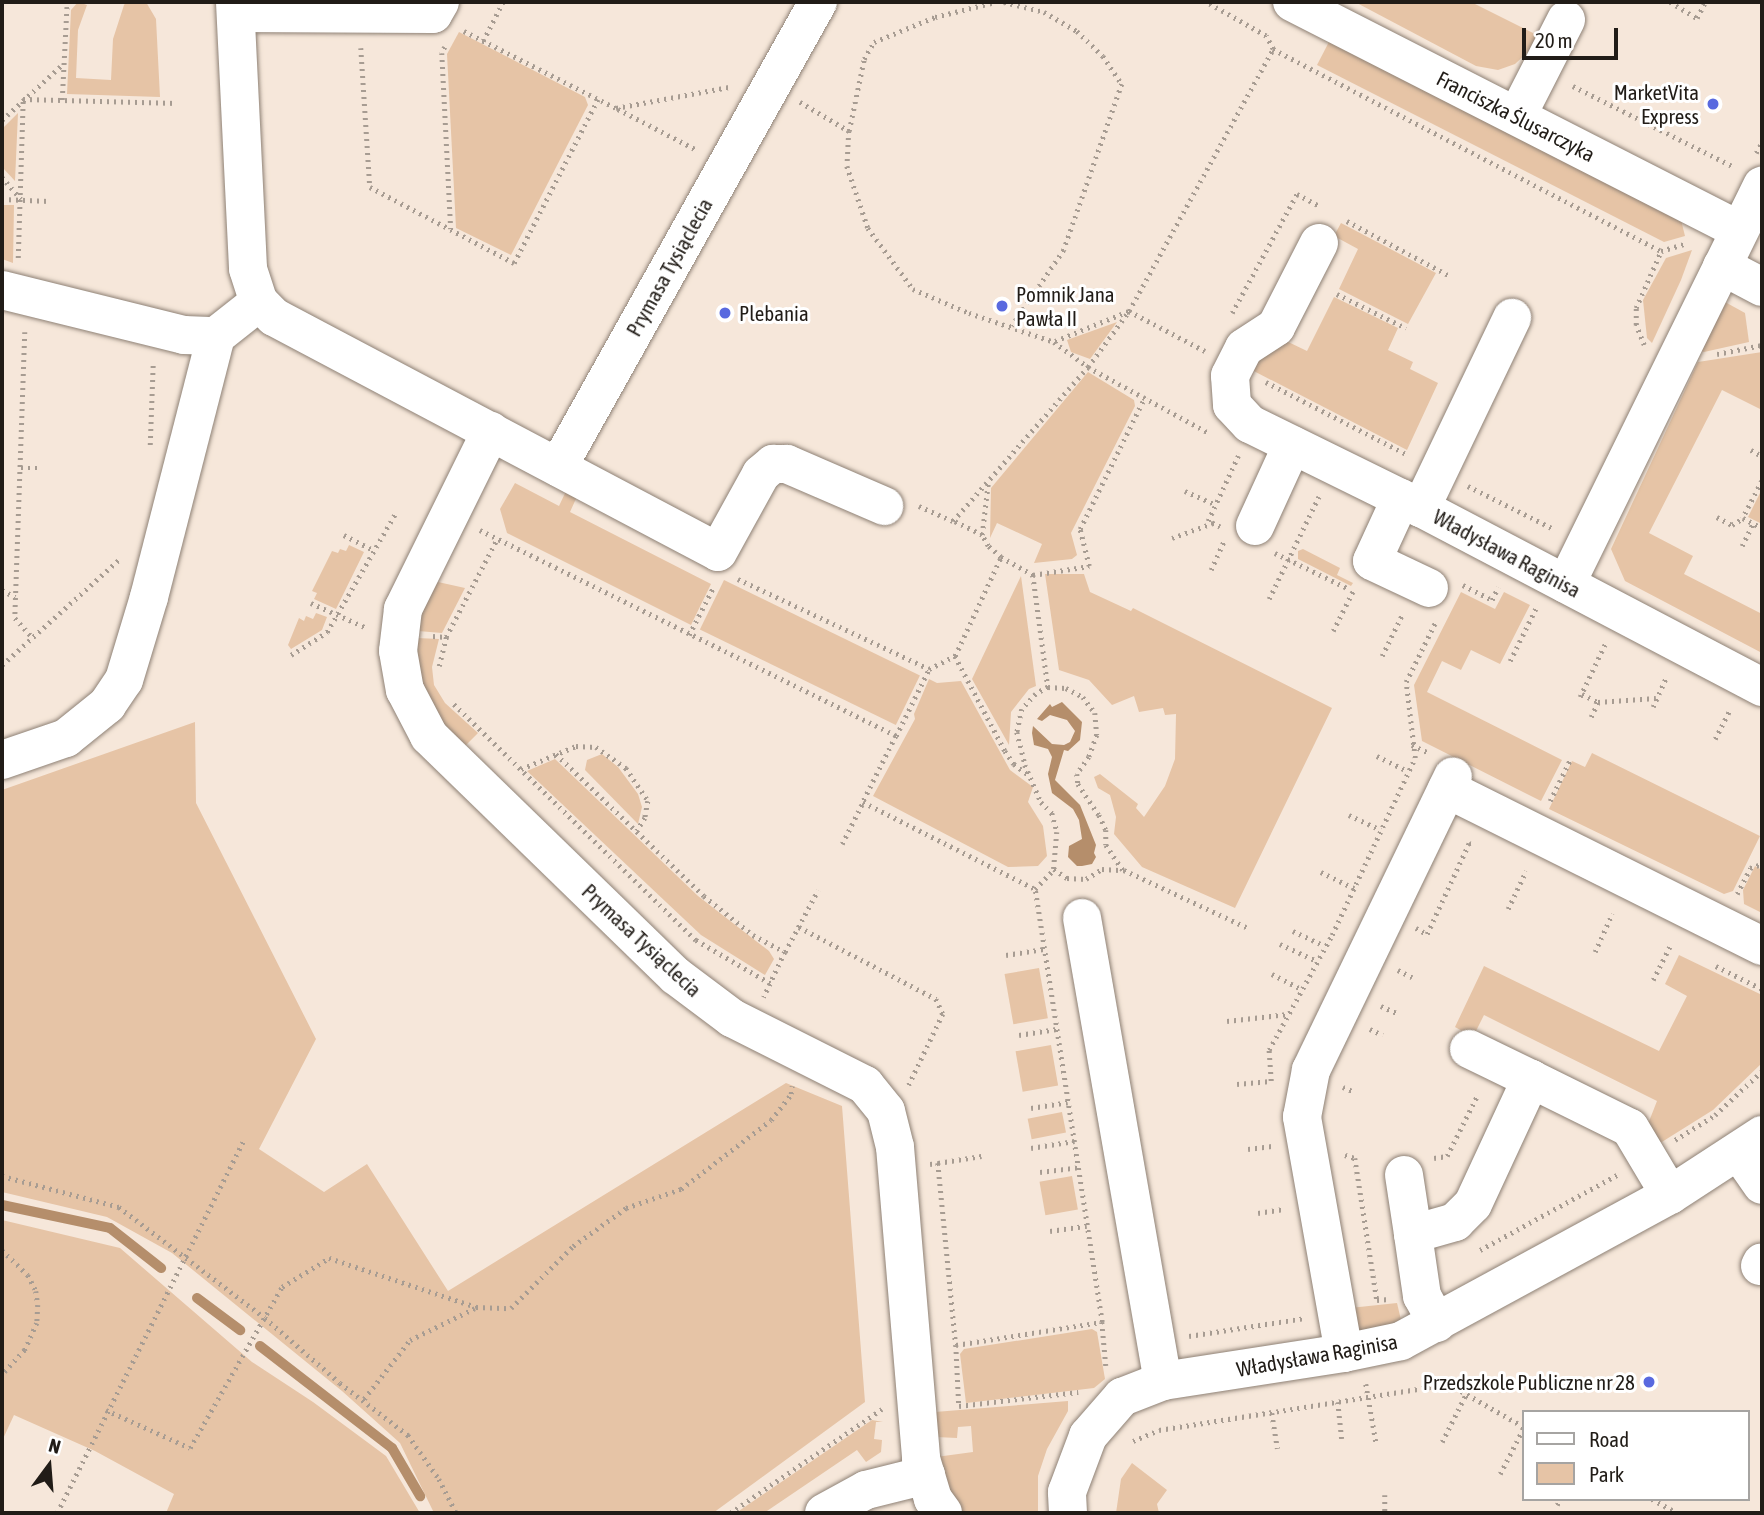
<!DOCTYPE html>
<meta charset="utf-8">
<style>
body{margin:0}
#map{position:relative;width:1764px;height:1515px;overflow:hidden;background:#f6e7da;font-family:"Asap Condensed",sans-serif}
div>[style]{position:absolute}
.green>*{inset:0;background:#e6c4a6;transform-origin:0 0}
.water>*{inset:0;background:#b58e6b}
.stream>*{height:10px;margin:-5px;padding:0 5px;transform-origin:5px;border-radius:5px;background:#b58e6b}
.path>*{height:4.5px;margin-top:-2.25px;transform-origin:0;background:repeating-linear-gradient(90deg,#a79c92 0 2px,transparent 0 7px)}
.roads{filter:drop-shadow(0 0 2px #8e8175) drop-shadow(0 0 2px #8e8175)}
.minor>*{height:38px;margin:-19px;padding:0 19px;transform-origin:19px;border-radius:19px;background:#fff}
.dots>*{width:19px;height:19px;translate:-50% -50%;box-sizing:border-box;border:4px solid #fff;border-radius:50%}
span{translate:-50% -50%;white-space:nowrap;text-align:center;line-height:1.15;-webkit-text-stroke:6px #fff;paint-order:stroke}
.poi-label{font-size:21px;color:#211c17}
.right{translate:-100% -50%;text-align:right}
.left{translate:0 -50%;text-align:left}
.street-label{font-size:21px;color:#211c17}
.frame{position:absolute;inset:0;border:4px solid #211c17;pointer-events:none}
.legend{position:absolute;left:1522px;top:1410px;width:228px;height:91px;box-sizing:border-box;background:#fff;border:2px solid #a6a4a2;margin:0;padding:9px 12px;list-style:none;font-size:21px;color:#211c17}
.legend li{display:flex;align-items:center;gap:14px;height:35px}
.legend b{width:35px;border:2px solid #a6a4a2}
.north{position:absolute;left:14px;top:1431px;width:70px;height:70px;-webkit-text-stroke:5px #fff;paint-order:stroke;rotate:16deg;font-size:19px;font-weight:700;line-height:28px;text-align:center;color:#211c17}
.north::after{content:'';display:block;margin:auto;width:24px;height:32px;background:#211c17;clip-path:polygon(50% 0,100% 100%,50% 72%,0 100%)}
.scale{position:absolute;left:1522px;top:28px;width:96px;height:32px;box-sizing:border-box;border:4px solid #211c17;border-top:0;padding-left:9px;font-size:21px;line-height:24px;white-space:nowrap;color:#211c17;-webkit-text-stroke:5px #fff;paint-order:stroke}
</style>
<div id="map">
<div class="green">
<div style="clip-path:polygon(78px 2px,87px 5px,78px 30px,76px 78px,111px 80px,113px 39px,124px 5px,126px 2px,146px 2px,156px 19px,160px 97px,67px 94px,71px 10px)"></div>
<div style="clip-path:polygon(1355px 2px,1471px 2px,1537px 35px,1529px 51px,1515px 64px,1498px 70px,1476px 66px)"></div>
<div style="clip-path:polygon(459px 32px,585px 97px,588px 105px,511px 255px,456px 228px,447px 54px)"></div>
<div style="clip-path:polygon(1331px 38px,1681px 220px,1685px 236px,1664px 242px,1317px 65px)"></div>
<div style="clip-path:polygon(18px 113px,15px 181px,2px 167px,2px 129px)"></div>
<div style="clip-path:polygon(2px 205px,14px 205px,13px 263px,2px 259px)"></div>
<div style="clip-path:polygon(1341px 223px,1436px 273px,1408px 324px,1339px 289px,1358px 249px,1334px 236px)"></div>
<div style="clip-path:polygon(1692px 250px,1681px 280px,1652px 343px,1647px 338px,1643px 300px,1666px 258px)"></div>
<div style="clip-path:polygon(1334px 297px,1398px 328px,1388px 350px,1413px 362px,1410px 369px,1438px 383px,1407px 450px,1246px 367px,1280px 338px,1307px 351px)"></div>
<div style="clip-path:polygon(1725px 302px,1745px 313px,1749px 342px,1704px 352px,1696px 349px)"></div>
<div style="clip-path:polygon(1117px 322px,1090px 359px,1071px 352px,1067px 340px)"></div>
<div style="clip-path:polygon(1762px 352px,1762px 410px,1722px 390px,1649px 533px,1693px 556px,1684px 574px,1762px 614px,1762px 653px,1625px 581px,1611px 549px,1698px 362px)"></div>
<div style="clip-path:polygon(1088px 372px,1134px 400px,1135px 406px,1071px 533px,1077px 555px,1072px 559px,1034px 563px,1042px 544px,997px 523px,990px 538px,991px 488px)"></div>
<div style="clip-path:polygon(515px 483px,559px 506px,568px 487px,579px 492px,570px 512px,711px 584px,691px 625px,507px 533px,500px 509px)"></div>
<div style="clip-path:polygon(1762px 489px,1762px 524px,1748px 517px)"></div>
<div style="clip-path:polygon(349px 545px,364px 552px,336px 609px,314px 599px,317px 593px,312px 591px,332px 551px,338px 553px,340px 549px,346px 551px)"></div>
<div style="clip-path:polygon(1303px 549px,1340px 568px,1337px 575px,1353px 583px,1351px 586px,1298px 559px,1298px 551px)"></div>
<div style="clip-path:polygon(1045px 574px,1084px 574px,1090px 592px,1131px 611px,1133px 608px,1332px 708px,1235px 908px,1142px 867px,1114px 834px,1116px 817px,1110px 795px,1098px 788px,1094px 777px,1100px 774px,1138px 804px,1136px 808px,1144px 817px,1165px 786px,1175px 759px,1176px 714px,1165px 715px,1163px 708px,1139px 712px,1134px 696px,1112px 705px,1089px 680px,1059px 670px)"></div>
<div style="clip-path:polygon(1021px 576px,1036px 686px,1029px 689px,1011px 712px,1009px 745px,972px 679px)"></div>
<div style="left:724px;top:580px;width:218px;height:55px;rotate:26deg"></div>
<div style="clip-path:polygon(438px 582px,465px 588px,442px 633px,418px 631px,420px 615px,432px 587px)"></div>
<div style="clip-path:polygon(1461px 592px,1495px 609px,1504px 592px,1530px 605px,1500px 664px,1471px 650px,1461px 670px,1442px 661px,1427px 692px,1562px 760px,1541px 801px,1422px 741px,1414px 685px)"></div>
<div style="clip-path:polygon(316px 613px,327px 617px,322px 630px,291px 649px,288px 645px,299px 618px,304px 621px,306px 616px,313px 619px)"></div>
<div style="clip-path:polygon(417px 638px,439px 639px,432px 667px,434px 685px,445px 703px,478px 733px,465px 746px,454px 744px,418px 676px)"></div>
<div style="clip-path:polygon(929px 679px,937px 683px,961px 681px,1010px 770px,1033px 787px,1028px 802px,1043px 826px,1047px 856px,1038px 866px,1008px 867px,873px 796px,915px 719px,914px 714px)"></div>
<div style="clip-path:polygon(195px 722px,196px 803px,316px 1039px,259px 1149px,324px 1192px,367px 1164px,448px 1291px,786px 1083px,842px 1106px,865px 1402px,713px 1513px,434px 1513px,400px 1443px,342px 1391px,172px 1253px,107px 1217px,2px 1192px,2px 790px)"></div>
<div style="clip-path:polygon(1592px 753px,1760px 836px,1733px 891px,1724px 894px,1549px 809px,1572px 761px,1585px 767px)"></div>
<div style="clip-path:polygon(602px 754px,618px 767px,638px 794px,642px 807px,638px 824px,585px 770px,587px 760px)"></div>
<div style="clip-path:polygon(555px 759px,698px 896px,769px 951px,774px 959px,765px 975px,701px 935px,527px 771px)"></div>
<div style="clip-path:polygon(1755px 866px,1762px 870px,1762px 913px,1744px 904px,1743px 890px)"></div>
<div style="clip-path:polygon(1679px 955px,1762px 995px,1762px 1063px,1713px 1110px,1657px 1145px,1648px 1124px,1657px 1101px,1484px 1015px,1473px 1037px,1455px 1027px,1484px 966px,1659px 1051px,1687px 996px,1665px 984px)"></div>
<div style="left:1039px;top:968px;width:51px;height:35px;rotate:80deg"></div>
<div style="left:1051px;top:1045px;width:41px;height:36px;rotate:80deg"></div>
<div style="left:1062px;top:1112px;width:21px;height:35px;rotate:79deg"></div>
<div style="left:1072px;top:1176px;width:34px;height:33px;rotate:80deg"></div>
<div style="clip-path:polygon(2px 1220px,120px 1248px,252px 1362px,313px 1402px,386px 1456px,420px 1513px,166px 1513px,174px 1494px,95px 1451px,14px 1415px,2px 1441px)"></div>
<div style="clip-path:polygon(1397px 1303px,1401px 1320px,1386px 1332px,1364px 1333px,1356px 1328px,1350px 1308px)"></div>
<div style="clip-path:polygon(1092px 1329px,1097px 1332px,1105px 1379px,1094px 1388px,966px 1403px,960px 1354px,964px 1349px)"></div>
<div style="clip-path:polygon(1068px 1401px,1068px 1411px,1047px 1449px,1038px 1476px,1038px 1513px,964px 1513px,960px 1510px,950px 1497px,936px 1457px,973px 1452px,971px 1426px,958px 1427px,957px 1438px,936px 1437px,935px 1412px)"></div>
<div style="clip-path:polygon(872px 1420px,883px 1422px,876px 1422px,874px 1439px,882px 1440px,881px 1452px,866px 1462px,857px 1450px,764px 1513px,736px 1513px)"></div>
<div style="clip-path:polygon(1132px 1463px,1167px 1490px,1157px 1504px,1159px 1513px,1116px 1513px,1121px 1479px)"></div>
</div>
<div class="water">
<div style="clip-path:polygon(1062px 702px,1082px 722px,1080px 740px,1068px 751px,1064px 750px,1055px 780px,1080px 805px,1096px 845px,1094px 853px,1096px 857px,1092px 864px,1082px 866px,1077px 866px,1068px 857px,1069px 846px,1082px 839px,1079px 820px,1073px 809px,1052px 793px,1048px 774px,1052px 757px,1048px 749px,1034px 745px,1032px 733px,1033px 726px,1052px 744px,1064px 745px,1070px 742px,1075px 731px,1067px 720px,1050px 715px,1042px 721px,1037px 719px,1050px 704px,1052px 707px)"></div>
</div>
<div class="stream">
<div style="left:2px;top:1205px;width:110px;rotate:12deg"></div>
<div style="left:110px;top:1228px;width:65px;rotate:38.1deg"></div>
<div style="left:197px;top:1298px;width:54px;rotate:36.7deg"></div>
<div style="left:260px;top:1346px;width:167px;rotate:37.7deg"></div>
<div style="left:392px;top:1448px;width:56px;rotate:59.7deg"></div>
</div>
<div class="path">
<div style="left:1004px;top:2px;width:41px;rotate:14deg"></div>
<div style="left:1044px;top:12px;width:38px;rotate:30deg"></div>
<div style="left:1077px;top:31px;width:36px;rotate:44deg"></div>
<div style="left:1103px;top:56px;width:34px;rotate:56deg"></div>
<div style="left:1122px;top:84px;width:176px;rotate:109.3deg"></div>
<div style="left:1064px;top:250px;width:92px;rotate:124.4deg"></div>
<div style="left:1670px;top:2px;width:31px;rotate:31deg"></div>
<div style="left:1697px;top:18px;width:18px;rotate:-63deg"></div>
<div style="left:464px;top:31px;width:170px;rotate:26.9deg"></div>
<div style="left:616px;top:108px;width:115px;rotate:-10.5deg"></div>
<div style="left:483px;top:41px;width:44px;rotate:-62.9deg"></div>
<div style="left:445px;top:47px;width:7px;rotate:117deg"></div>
<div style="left:442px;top:53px;width:176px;rotate:87.1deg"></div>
<div style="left:361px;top:48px;width:139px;rotate:86.3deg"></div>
<div style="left:370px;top:187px;width:163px;rotate:27.8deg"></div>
<div style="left:514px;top:263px;width:184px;rotate:-62.9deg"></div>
<div style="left:1273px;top:49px;width:437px;rotate:27.5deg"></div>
<div style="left:1661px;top:251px;width:27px;rotate:-17deg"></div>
<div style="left:1573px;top:86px;width:180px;rotate:26.7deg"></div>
<div style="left:62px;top:100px;width:98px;rotate:-87.1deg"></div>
<div style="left:800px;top:102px;width:57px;rotate:30.6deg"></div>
<div style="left:849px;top:131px;width:35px;rotate:93deg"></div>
<div style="left:847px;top:166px;width:65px;rotate:71.3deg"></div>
<div style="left:868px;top:228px;width:76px;rotate:53.6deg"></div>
<div style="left:913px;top:289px;width:61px;rotate:23.2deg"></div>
<div style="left:969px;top:313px;width:90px;rotate:18.8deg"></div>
<div style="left:1054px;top:342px;width:42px;rotate:36.3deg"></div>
<div style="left:1088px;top:367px;width:136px;rotate:28.6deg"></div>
<div style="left:618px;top:109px;width:89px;rotate:27.4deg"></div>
<div style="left:2px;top:120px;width:83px;rotate:-42.6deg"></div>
<div style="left:849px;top:131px;width:74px;rotate:-78.2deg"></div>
<div style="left:864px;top:59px;width:20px;rotate:-60deg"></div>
<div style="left:874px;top:42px;width:66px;rotate:-22.3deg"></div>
<div style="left:935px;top:17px;width:62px;rotate:-14deg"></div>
<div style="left:1756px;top:153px;width:13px;rotate:-61deg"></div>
<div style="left:2px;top:177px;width:29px;rotate:49deg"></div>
<div style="left:2px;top:199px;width:47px;rotate:2.4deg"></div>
<div style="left:1347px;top:221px;width:115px;rotate:28.1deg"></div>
<div style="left:18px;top:258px;width:159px;rotate:-88.2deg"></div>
<div style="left:23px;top:99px;width:154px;rotate:1.5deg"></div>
<div style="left:1337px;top:294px;width:77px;rotate:26.2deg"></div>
<div style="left:1232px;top:313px;width:136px;rotate:-61.4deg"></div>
<div style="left:1297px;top:194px;width:27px;rotate:28deg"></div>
<div style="left:25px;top:332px;width:286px;rotate:92deg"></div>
<div style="left:15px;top:618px;width:25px;rotate:48deg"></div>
<div style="left:1055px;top:341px;width:80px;rotate:-22.1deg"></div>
<div style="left:1129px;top:311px;width:86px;rotate:27.8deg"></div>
<div style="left:1644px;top:345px;width:22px;rotate:-112deg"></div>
<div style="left:1636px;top:325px;width:17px;rotate:-90deg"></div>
<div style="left:1636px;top:308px;width:62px;rotate:-66.3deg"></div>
<div style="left:1717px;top:354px;width:46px;rotate:-11.3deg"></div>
<div style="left:1266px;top:382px;width:160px;rotate:27.2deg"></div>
<div style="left:150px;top:445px;width:82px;rotate:-87.9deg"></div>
<div style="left:1751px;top:450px;width:13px;rotate:29deg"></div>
<div style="left:21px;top:468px;width:18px"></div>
<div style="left:1762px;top:481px;width:42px;rotate:117.2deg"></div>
<div style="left:1743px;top:518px;width:21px;rotate:28deg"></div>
<div style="left:1468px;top:486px;width:96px;rotate:26.6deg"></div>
<div style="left:1185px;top:491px;width:34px;rotate:24deg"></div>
<div style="left:919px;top:506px;width:37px;rotate:24deg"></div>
<div style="left:1717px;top:517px;width:17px;rotate:28deg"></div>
<div style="left:1732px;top:525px;width:13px;rotate:-32deg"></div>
<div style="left:1220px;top:527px;width:13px;rotate:-153deg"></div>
<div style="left:1208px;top:521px;width:72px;rotate:-65.2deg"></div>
<div style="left:480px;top:530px;width:464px;rotate:26.3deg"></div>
<div style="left:896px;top:736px;width:74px;rotate:116.6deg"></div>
<div style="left:863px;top:802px;width:193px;rotate:26.8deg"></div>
<div style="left:344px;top:535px;width:34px;rotate:27deg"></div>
<div style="left:982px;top:535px;width:52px;rotate:-83.4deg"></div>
<div style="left:1172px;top:538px;width:44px;rotate:-20.1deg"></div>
<div style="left:1742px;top:546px;width:25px;rotate:-64deg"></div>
<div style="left:1275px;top:553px;width:82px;rotate:25.9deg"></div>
<div style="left:1001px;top:557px;width:37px;rotate:29deg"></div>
<div style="left:1033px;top:575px;width:57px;rotate:-9.1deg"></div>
<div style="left:1089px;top:566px;width:38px;rotate:-104deg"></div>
<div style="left:1080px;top:529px;width:147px;rotate:-63.8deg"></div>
<div style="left:1211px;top:570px;width:32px;rotate:-66deg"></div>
<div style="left:1033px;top:575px;width:113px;rotate:82.4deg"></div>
<div style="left:1048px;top:687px;width:14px;rotate:150deg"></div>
<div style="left:1036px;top:694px;width:21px;rotate:133deg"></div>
<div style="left:1022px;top:709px;width:24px;rotate:102deg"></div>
<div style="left:1017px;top:732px;width:34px;rotate:76deg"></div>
<div style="left:1025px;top:765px;width:40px;rotate:66.6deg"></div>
<div style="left:1041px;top:802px;width:16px;rotate:45deg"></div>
<div style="left:1052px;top:813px;width:20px;rotate:75deg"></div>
<div style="left:1057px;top:832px;width:37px;rotate:95deg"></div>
<div style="left:738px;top:579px;width:211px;rotate:25.2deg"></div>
<div style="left:929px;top:669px;width:29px;rotate:-27deg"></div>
<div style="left:955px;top:656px;width:109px;rotate:-65.1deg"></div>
<div style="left:1001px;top:557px;width:17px;rotate:-140deg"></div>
<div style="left:988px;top:546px;width:13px;rotate:-119deg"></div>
<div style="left:982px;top:535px;width:32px;rotate:-154deg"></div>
<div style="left:953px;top:521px;width:205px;rotate:-48.8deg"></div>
<div style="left:1088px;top:367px;width:69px;rotate:-53.8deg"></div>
<div style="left:1129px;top:311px;width:299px;rotate:-61.2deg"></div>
<div style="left:1273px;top:49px;width:15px;rotate:-118deg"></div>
<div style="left:1266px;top:36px;width:69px;rotate:-150.5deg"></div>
<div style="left:1463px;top:585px;width:33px;rotate:27deg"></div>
<div style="left:1492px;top:600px;width:14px;rotate:-65deg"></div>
<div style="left:2px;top:590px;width:15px;rotate:28deg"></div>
<div style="left:1269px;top:599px;width:114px;rotate:-64.1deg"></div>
<div style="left:311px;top:603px;width:59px;rotate:24deg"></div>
<div style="left:1333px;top:631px;width:47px;rotate:-63.4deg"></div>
<div style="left:689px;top:635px;width:55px;rotate:-63deg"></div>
<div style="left:433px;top:636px;width:13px;rotate:4deg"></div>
<div style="left:446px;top:637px;width:110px;rotate:-62.5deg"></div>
<div style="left:291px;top:655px;width:43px;rotate:-32.6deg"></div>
<div style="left:327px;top:632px;width:136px;rotate:-60deg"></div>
<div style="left:955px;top:656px;width:107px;rotate:62.2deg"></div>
<div style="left:1005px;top:751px;width:16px;rotate:55deg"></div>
<div style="left:1014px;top:764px;width:20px;rotate:37deg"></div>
<div style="left:1382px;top:656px;width:46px;rotate:-64deg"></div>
<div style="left:1510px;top:661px;width:61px;rotate:-63.9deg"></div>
<div style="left:2px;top:665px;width:160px;rotate:-42deg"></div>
<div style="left:439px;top:666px;width:30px;rotate:-76deg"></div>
<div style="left:1048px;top:687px;width:18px;rotate:3deg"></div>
<div style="left:1066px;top:688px;width:19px;rotate:28deg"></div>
<div style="left:1083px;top:697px;width:20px;rotate:53deg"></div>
<div style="left:1095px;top:713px;width:22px;rotate:85deg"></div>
<div style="left:1097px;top:735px;width:23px;rotate:110deg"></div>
<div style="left:1089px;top:757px;width:21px;rotate:125deg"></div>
<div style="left:1077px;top:774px;width:10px;rotate:84deg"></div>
<div style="left:1078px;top:784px;width:37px;rotate:56deg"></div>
<div style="left:1099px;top:815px;width:17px;rotate:65deg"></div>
<div style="left:1106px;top:830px;width:15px;rotate:90deg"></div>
<div style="left:1106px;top:845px;width:30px;rotate:56deg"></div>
<div style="left:1582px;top:694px;width:18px;rotate:27deg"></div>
<div style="left:1598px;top:702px;width:58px;rotate:-3.9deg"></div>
<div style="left:1580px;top:697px;width:59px;rotate:-64.7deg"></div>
<div style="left:454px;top:704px;width:338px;rotate:44.3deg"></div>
<div style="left:696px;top:940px;width:86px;rotate:30.2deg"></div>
<div style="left:1653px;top:707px;width:34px;rotate:-66deg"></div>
<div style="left:1591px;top:717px;width:17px;rotate:-65deg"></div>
<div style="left:896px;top:736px;width:75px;rotate:-63.8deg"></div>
<div style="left:1715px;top:739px;width:34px;rotate:-63deg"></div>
<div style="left:1412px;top:745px;width:19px;rotate:25deg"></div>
<div style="left:556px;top:754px;width:205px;rotate:43.8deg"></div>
<div style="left:704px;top:896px;width:63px;rotate:38.5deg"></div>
<div style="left:753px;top:935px;width:36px;rotate:28deg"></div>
<div style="left:785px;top:952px;width:50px;rotate:115deg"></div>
<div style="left:1377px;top:756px;width:34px;rotate:26deg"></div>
<div style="left:521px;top:769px;width:60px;rotate:-22.7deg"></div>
<div style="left:576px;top:746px;width:20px;rotate:3deg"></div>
<div style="left:596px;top:747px;width:37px;rotate:35deg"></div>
<div style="left:626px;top:768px;width:40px;rotate:56deg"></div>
<div style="left:648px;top:801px;width:17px;rotate:100deg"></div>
<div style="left:645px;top:818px;width:15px;rotate:122deg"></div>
<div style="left:1550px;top:801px;width:48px;rotate:-64deg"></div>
<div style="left:1349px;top:815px;width:35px;rotate:25deg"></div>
<div style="left:842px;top:844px;width:47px;rotate:-63.4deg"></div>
<div style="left:1321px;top:872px;width:37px;rotate:26deg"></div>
<div style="left:1035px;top:889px;width:28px;rotate:-46deg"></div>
<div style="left:1054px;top:869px;width:16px;rotate:35deg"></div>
<div style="left:1067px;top:878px;width:19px;rotate:3deg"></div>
<div style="left:1086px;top:879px;width:19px;rotate:-32deg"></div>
<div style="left:1102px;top:869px;width:22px;rotate:3deg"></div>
<div style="left:1124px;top:870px;width:137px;rotate:25.1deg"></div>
<div style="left:1737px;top:894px;width:29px;rotate:-63deg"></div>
<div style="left:1750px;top:868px;width:13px;rotate:-18deg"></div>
<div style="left:1508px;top:909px;width:42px;rotate:-64.7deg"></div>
<div style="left:799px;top:927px;width:155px;rotate:27.7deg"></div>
<div style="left:936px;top:999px;width:17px;rotate:65deg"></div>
<div style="left:943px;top:1014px;width:79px;rotate:115.6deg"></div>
<div style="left:1416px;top:928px;width:13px;rotate:29deg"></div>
<div style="left:1427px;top:934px;width:100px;rotate:-65.2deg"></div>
<div style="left:1469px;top:843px;width:5px;rotate:22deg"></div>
<div style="left:1293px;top:931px;width:35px;rotate:25deg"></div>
<div style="left:1280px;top:944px;width:41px;rotate:24.7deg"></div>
<div style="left:785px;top:952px;width:70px;rotate:-62deg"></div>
<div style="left:1595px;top:952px;width:42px;rotate:-65.9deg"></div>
<div style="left:1006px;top:955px;width:38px;rotate:-9deg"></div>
<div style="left:1716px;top:966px;width:51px;rotate:26.6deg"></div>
<div style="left:1398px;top:970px;width:16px;rotate:27deg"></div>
<div style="left:1272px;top:974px;width:34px;rotate:27deg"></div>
<div style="left:1653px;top:980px;width:40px;rotate:-63.4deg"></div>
<div style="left:1381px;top:1006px;width:20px;rotate:24deg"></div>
<div style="left:1227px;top:1021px;width:61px;rotate:-6.5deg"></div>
<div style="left:1370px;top:1029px;width:14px;rotate:25deg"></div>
<div style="left:1019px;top:1035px;width:38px;rotate:-9deg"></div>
<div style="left:1271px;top:1081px;width:31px;rotate:-94deg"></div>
<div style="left:1269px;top:1050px;width:131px;rotate:-61.3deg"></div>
<div style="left:1332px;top:935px;width:195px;rotate:-64.9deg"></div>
<div style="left:1415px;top:758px;width:77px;rotate:-96.8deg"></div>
<div style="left:1406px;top:682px;width:68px;rotate:-63.8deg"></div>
<div style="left:1237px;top:1084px;width:34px;rotate:-5deg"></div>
<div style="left:1343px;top:1087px;width:13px;rotate:23deg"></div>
<div style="left:1031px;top:1108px;width:37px;rotate:-9deg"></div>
<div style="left:1675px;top:1140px;width:47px;rotate:-32deg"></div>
<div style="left:1715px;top:1115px;width:64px;rotate:-43.1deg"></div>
<div style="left:1031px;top:1148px;width:44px;rotate:-9.2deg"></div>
<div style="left:1248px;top:1149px;width:25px;rotate:-7deg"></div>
<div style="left:1345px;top:1155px;width:10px;rotate:17deg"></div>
<div style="left:1355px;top:1158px;width:144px;rotate:81.2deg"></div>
<div style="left:1377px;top:1300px;width:12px;rotate:-5deg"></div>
<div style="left:1434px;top:1158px;width:13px;rotate:-9deg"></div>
<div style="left:1447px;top:1156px;width:69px;rotate:-63.4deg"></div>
<div style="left:938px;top:1163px;width:44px;rotate:-9.2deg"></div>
<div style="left:930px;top:1164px;width:8px;rotate:-7deg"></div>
<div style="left:938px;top:1163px;width:183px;rotate:84.4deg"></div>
<div style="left:956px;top:1345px;width:148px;rotate:-9deg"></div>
<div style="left:1102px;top:1322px;width:438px;rotate:-98.8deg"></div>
<div style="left:1040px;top:1172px;width:38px;rotate:-7deg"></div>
<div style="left:2px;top:1176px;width:121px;rotate:14.8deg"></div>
<div style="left:119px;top:1207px;width:183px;rotate:37.2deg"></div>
<div style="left:265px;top:1318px;width:99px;rotate:40.9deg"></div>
<div style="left:340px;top:1383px;width:86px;rotate:37.4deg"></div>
<div style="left:408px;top:1435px;width:54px;rotate:54.8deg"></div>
<div style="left:439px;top:1479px;width:38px;rotate:63deg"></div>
<div style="left:1258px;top:1213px;width:26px;rotate:-9deg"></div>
<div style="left:1050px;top:1231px;width:37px;rotate:-8deg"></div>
<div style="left:2px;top:1250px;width:36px;rotate:44deg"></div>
<div style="left:28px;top:1275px;width:18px;rotate:63deg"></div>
<div style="left:36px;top:1291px;width:14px;rotate:82deg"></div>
<div style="left:38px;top:1305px;width:18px;rotate:93deg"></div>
<div style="left:37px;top:1323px;width:30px;rotate:114deg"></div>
<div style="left:25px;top:1350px;width:34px;rotate:133deg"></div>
<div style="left:1480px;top:1250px;width:156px;rotate:-28.7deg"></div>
<div style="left:1102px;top:1322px;width:44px;rotate:84.8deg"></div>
<div style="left:1189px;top:1336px;width:117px;rotate:-8.8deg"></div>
<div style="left:956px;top:1345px;width:61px;rotate:87.2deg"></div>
<div style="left:959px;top:1406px;width:120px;rotate:-6.7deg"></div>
<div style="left:1366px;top:1384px;width:59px;rotate:80.2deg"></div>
<div style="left:364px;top:1399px;width:75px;rotate:-52.1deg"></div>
<div style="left:410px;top:1340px;width:72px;rotate:-26.2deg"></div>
<div style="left:1338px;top:1402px;width:37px;rotate:84deg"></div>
<div style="left:106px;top:1410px;width:92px;rotate:24.3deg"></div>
<div style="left:190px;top:1448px;width:185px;rotate:-60.3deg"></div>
<div style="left:282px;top:1287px;width:55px;rotate:-31.7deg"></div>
<div style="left:329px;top:1258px;width:155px;rotate:18.4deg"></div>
<div style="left:476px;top:1307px;width:35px;rotate:2deg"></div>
<div style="left:511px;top:1308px;width:88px;rotate:-45deg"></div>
<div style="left:573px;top:1246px;width:65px;rotate:-35.6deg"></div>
<div style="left:626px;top:1208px;width:58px;rotate:-19.1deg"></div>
<div style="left:681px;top:1189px;width:113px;rotate:-37.5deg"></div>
<div style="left:771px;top:1120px;width:33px;rotate:-52deg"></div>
<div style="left:791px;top:1094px;width:8px;rotate:-83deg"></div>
<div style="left:1272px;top:1413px;width:36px;rotate:81deg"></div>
<div style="left:1133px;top:1441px;width:28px;rotate:-23deg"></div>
<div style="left:1159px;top:1430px;width:294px;rotate:-9deg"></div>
<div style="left:1449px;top:1384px;width:86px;rotate:29.8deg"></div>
<div style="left:1442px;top:1442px;width:54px;rotate:-63.4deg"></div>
<div style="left:1500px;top:1474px;width:53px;rotate:-62.9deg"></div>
<div style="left:1385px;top:1495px;width:18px;rotate:90deg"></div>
<div style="left:1652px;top:1499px;width:29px;rotate:29deg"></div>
<div style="left:1557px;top:1505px;width:7px;rotate:-63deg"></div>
<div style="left:57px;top:1513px;width:418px;rotate:-63.4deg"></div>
<div style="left:730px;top:1513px;width:184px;rotate:-34.4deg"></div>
</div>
<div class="roads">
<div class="minor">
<div style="left:235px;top:2px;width:267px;rotate:87.2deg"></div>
<div style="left:248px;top:269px;width:35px;rotate:72deg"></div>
<div style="left:259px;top:302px;width:21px;rotate:45deg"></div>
<div style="left:274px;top:317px;width:502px;rotate:27.89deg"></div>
<div style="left:718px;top:552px;width:89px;rotate:-61.1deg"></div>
<div style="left:761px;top:474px;width:16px;rotate:-40deg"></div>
<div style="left:773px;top:464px;width:14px"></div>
<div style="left:787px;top:464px;width:106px;rotate:23.4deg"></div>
<div style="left:1292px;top:2px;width:502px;rotate:27.02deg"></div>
<div style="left:237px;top:13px;width:196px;rotate:0.3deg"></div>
<div style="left:433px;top:14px;width:14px;rotate:-60deg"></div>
<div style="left:1517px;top:116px;width:108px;rotate:-63deg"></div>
<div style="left:1319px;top:243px;width:94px;rotate:117.1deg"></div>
<div style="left:1276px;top:327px;width:38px;rotate:147deg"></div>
<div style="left:1244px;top:348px;width:31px;rotate:117deg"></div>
<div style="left:1230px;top:376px;width:29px;rotate:86deg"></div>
<div style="left:1232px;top:405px;width:26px;rotate:47deg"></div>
<div style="left:1250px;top:424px;width:191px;rotate:26.2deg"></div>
<div style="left:1421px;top:508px;width:385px;rotate:27.7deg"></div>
<div style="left:1722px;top:266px;width:45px;rotate:27.7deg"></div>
<div style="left:2px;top:290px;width:187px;rotate:13.9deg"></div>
<div style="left:184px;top:335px;width:32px;rotate:2deg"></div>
<div style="left:491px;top:431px;width:199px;rotate:116.3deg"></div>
<div style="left:403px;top:609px;width:42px;rotate:96.8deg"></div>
<div style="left:398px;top:651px;width:40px;rotate:80deg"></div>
<div style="left:405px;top:690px;width:52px;rotate:62.4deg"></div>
<div style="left:429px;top:736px;width:344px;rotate:44.2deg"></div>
<div style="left:676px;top:976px;width:70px;rotate:36.9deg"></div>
<div style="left:732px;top:1018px;width:149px;rotate:26.7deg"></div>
<div style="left:865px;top:1085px;width:33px;rotate:51deg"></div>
<div style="left:886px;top:1111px;width:37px;rotate:76deg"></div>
<div style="left:895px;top:1147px;width:313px;rotate:85.2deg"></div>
<div style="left:921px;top:1459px;width:42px;rotate:73.3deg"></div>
<div style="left:933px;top:1499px;width:17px;rotate:54deg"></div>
<div style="left:558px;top:467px;width:533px;rotate:-60.79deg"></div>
<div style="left:1401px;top:498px;width:69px;rotate:114.7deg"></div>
<div style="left:1372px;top:561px;width:63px;rotate:25.3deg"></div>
<div style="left:1421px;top:508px;width:211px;rotate:-64.4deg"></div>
<div style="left:1255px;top:526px;width:89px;rotate:-65.4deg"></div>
<div style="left:1566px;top:584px;width:444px;rotate:-63.8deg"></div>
<div style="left:2px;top:760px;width:68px;rotate:-19deg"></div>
<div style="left:66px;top:738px;width:53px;rotate:-38.8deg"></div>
<div style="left:107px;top:705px;width:30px;rotate:-56deg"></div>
<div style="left:124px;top:680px;width:87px;rotate:-73.2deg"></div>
<div style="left:149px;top:597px;width:269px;rotate:-75.6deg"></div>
<div style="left:216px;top:336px;width:55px;rotate:-38.3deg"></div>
<div style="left:1447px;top:789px;width:352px;rotate:26.5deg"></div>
<div style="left:1082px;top:918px;width:470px;rotate:80.1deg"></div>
<div style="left:1469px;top:1049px;width:69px;rotate:25.8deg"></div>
<div style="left:1739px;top:1152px;width:40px;rotate:55.1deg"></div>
<div style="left:1404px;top:1175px;width:60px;rotate:81.3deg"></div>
<div style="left:1760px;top:1266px;width:4px;rotate:-63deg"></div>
<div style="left:1437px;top:1323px;width:31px;rotate:-119deg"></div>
<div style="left:1422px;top:1296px;width:63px;rotate:-98.3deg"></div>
<div style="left:1413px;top:1234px;width:44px;rotate:-15.9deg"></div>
<div style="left:1455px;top:1222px;width:25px;rotate:-45deg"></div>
<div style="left:1473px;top:1204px;width:138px;rotate:-65.1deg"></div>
<div style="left:1531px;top:1079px;width:110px;rotate:26.3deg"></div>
<div style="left:1630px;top:1128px;width:78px;rotate:59.2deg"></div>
<div style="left:1344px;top:1353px;width:240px;rotate:-100.1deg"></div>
<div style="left:1302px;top:1117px;width:48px;rotate:-79.2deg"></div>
<div style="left:1311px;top:1070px;width:326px;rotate:-64.2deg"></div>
<div style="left:824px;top:1513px;width:48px;rotate:-28.7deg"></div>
<div style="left:866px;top:1490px;width:62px;rotate:-14deg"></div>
<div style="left:1068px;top:1513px;width:21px;rotate:-93deg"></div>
<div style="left:1067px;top:1492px;width:60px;rotate:-69.4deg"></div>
<div style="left:1088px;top:1436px;width:52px;rotate:-48.9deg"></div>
<div style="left:1122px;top:1397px;width:44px;rotate:-21.3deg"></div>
<div style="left:1163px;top:1381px;width:183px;rotate:-8.8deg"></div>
<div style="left:1344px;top:1353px;width:58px;rotate:-11.9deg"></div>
<div style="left:1401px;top:1341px;width:306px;rotate:-28.5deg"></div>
<div style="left:1670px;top:1195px;width:110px;rotate:-33.1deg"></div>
</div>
</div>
<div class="dots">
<div style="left:1713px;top:104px;background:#5969df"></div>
<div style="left:1002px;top:306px;background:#5969df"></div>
<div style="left:725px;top:313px;background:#5969df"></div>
<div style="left:1649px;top:1382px;background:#5969df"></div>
</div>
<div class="poi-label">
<span class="right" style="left:1699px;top:104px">MarketVita<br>Express</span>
<span class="left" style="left:1016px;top:306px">Pomnik Jana<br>Pawła II</span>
<span class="left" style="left:739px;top:313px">Plebania</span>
<span class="right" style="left:1635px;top:1382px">Przedszkole Publiczne nr 28</span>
</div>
<div class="street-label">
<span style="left:1516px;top:116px;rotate:27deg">Franciszka Ślusarczyka</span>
<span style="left:669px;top:267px;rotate:-61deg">Prymasa Tysiąclecia</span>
<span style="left:1507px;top:553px;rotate:28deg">Władysława Raginisa</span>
<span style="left:642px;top:940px;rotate:43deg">Prymasa Tysiąclecia</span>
<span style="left:1317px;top:1355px;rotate:-10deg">Władysława Raginisa</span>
</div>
<div class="frame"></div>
<ul class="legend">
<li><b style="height:9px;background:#fff"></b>Road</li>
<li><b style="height:19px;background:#e6c4a6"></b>Park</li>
</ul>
<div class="north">N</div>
<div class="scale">20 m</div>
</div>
